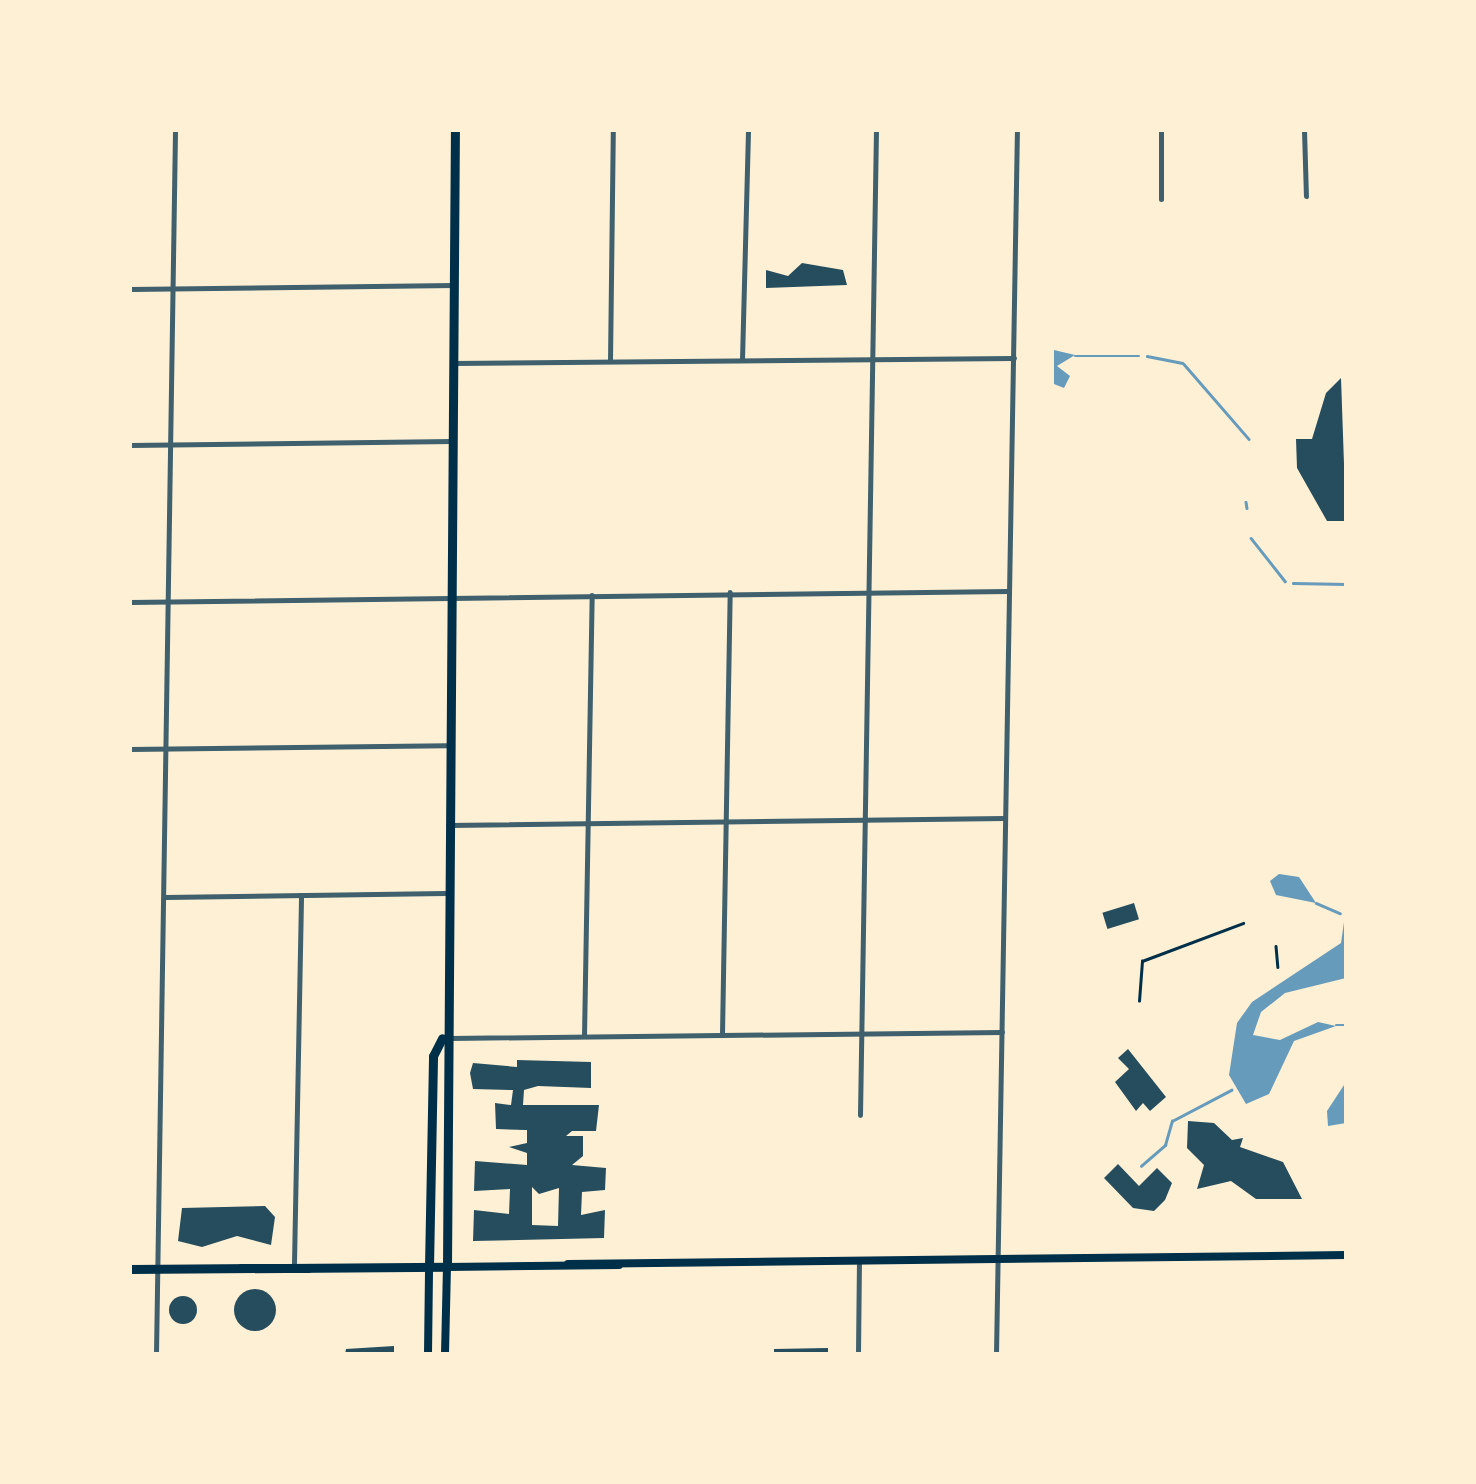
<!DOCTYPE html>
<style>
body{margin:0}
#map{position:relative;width:1476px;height:1484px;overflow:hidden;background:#fdf0d5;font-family:Arial,sans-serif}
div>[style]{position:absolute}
.water>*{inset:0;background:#669bbc}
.stream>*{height:2.5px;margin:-1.25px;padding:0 1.25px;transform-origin:1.25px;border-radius:1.25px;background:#669bbc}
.building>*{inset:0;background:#264d5e;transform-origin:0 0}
.round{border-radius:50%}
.path>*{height:2.5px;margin:-1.25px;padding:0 1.25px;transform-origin:1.25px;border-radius:1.25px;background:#003049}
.minor>*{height:5px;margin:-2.5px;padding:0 2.5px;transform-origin:2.5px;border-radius:2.5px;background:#3f606c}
.secondary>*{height:8px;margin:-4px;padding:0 4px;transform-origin:4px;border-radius:4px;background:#003049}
.primary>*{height:9px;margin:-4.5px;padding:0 4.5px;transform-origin:4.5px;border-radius:4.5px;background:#003049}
span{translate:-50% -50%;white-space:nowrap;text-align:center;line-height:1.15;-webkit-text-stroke:8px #fdf0d5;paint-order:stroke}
.frame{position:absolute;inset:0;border:132px solid #fdf0d5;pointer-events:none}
</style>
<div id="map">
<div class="water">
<div style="clip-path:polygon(1054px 350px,1075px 355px,1057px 366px,1070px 376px,1064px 388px,1054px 384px)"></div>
<div style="clip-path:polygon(1279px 874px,1299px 877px,1316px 903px,1276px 895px,1270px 881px)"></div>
<div style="clip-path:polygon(1346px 908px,1346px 978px,1285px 993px,1261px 1012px,1253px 1035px,1280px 1040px,1318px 1022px,1336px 1026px,1294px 1041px,1269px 1094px,1246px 1104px,1229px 1075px,1237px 1023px,1252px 1002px,1341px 943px)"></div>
<div style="clip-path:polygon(1346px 1082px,1346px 1123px,1328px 1126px,1327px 1111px)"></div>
</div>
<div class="stream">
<div style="left:1075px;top:356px;width:64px"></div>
<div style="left:1147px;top:356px;width:36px;rotate:11deg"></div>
<div style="left:1184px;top:364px;width:99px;rotate:49.1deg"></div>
<div style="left:1246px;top:502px;width:6px;rotate:81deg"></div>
<div style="left:1251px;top:538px;width:55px;rotate:51.7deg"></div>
<div style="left:1293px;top:583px;width:53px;rotate:1.1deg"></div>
<div style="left:1316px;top:903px;width:26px;rotate:23deg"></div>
<div style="left:1336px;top:1025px;width:10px"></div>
<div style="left:1141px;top:1166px;width:32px;rotate:-41deg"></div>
<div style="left:1165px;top:1145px;width:25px;rotate:-74deg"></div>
<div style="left:1172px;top:1121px;width:67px;rotate:-27.7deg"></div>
</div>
<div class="building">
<div style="clip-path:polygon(802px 263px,843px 270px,847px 285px,766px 288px,766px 270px,788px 276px)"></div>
<div style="clip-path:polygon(1341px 378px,1346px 521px,1327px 521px,1297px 468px,1296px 439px,1312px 439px,1326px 393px)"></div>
<div style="left:1134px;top:903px;width:17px;height:33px;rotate:73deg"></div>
<div style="clip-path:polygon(1128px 1049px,1166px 1097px,1150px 1111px,1143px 1103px,1136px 1111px,1115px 1082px,1129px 1069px,1118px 1058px)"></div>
<div style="clip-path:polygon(evenodd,517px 1060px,591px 1062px,591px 1088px,538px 1086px,524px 1090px,523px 1105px,599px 1105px,596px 1131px,572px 1131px,566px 1136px,583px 1136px,583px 1156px,572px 1165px,606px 1168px,605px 1190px,582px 1192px,581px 1215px,605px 1210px,604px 1238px,473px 1241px,474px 1210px,509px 1214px,510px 1189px,474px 1191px,475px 1161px,527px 1165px,527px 1153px,509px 1147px,527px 1143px,527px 1130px,496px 1129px,495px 1103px,511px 1105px,513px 1090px,473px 1089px,470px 1073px,473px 1063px,517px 1067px,517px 1060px,532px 1187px,539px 1194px,559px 1188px,558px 1226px,532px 1225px,532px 1187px)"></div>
<div style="clip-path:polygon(1188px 1121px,1214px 1123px,1232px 1140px,1243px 1138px,1240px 1147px,1283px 1162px,1302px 1199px,1256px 1199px,1231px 1181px,1197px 1189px,1204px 1165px,1187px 1148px)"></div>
<div style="clip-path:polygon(1118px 1164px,1139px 1186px,1157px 1168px,1172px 1183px,1165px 1200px,1154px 1211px,1133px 1208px,1104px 1178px)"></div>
<div style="clip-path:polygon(265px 1206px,275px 1217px,271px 1245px,237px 1236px,202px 1247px,178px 1241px,182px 1208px)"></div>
<div class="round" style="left:234px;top:1289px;width:42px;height:42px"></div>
<div class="round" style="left:169px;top:1296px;width:28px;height:28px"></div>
<div style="clip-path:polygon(394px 1346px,394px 1354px,345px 1354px,346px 1349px)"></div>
<div style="clip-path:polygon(828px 1348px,828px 1354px,774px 1354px,774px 1349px)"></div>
</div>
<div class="path">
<div style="left:1276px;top:946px;width:21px;rotate:85deg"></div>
<div style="left:1139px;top:1001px;width:40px;rotate:-85.7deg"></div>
<div style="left:1142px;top:961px;width:108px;rotate:-20.6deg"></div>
</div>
<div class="minor">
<div style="left:1161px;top:130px;width:69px;rotate:90deg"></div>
<div style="left:1304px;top:130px;width:66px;rotate:88.3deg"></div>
<div style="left:130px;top:289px;width:324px;rotate:-0.7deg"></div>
<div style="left:742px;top:360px;width:230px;rotate:-88.5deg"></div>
<div style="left:610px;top:361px;width:231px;rotate:-89.3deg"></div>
<div style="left:453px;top:363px;width:561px;rotate:-0.51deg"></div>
<div style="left:130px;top:445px;width:322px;rotate:-0.7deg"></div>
<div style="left:130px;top:602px;width:878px;rotate:-0.72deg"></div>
<div style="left:130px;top:749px;width:317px;rotate:-0.7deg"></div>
<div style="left:448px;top:825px;width:557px;rotate:-0.72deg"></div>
<div style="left:165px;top:897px;width:280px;rotate:-0.8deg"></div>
<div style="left:722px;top:1034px;width:442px;rotate:-89deg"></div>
<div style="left:584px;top:1036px;width:441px;rotate:-89deg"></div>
<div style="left:450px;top:1038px;width:552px;rotate:-0.62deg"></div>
<div style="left:860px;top:1115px;width:985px;rotate:-89.07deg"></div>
<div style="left:294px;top:1263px;width:368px;rotate:-88.9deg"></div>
<div style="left:156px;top:1354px;width:1224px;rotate:-89.11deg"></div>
<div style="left:858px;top:1354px;width:92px;rotate:-89.4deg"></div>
<div style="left:996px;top:1354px;width:1224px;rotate:-89.02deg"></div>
</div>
<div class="secondary">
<div style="left:568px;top:1264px;width:778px;rotate:-0.66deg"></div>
<div style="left:428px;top:1354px;width:87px;rotate:-89.3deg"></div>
<div style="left:445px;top:1354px;width:87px;rotate:-88.7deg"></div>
<div style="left:447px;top:1267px;width:172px;rotate:-0.7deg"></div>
</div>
<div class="primary">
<div style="left:429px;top:1267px;width:211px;rotate:-88.9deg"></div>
<div style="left:433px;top:1056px;width:20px;rotate:-63deg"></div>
<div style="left:241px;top:1268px;width:67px"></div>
<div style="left:130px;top:1269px;width:317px;rotate:-0.4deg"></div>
<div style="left:447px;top:1267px;width:1137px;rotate:-89.6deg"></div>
</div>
<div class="frame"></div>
</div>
